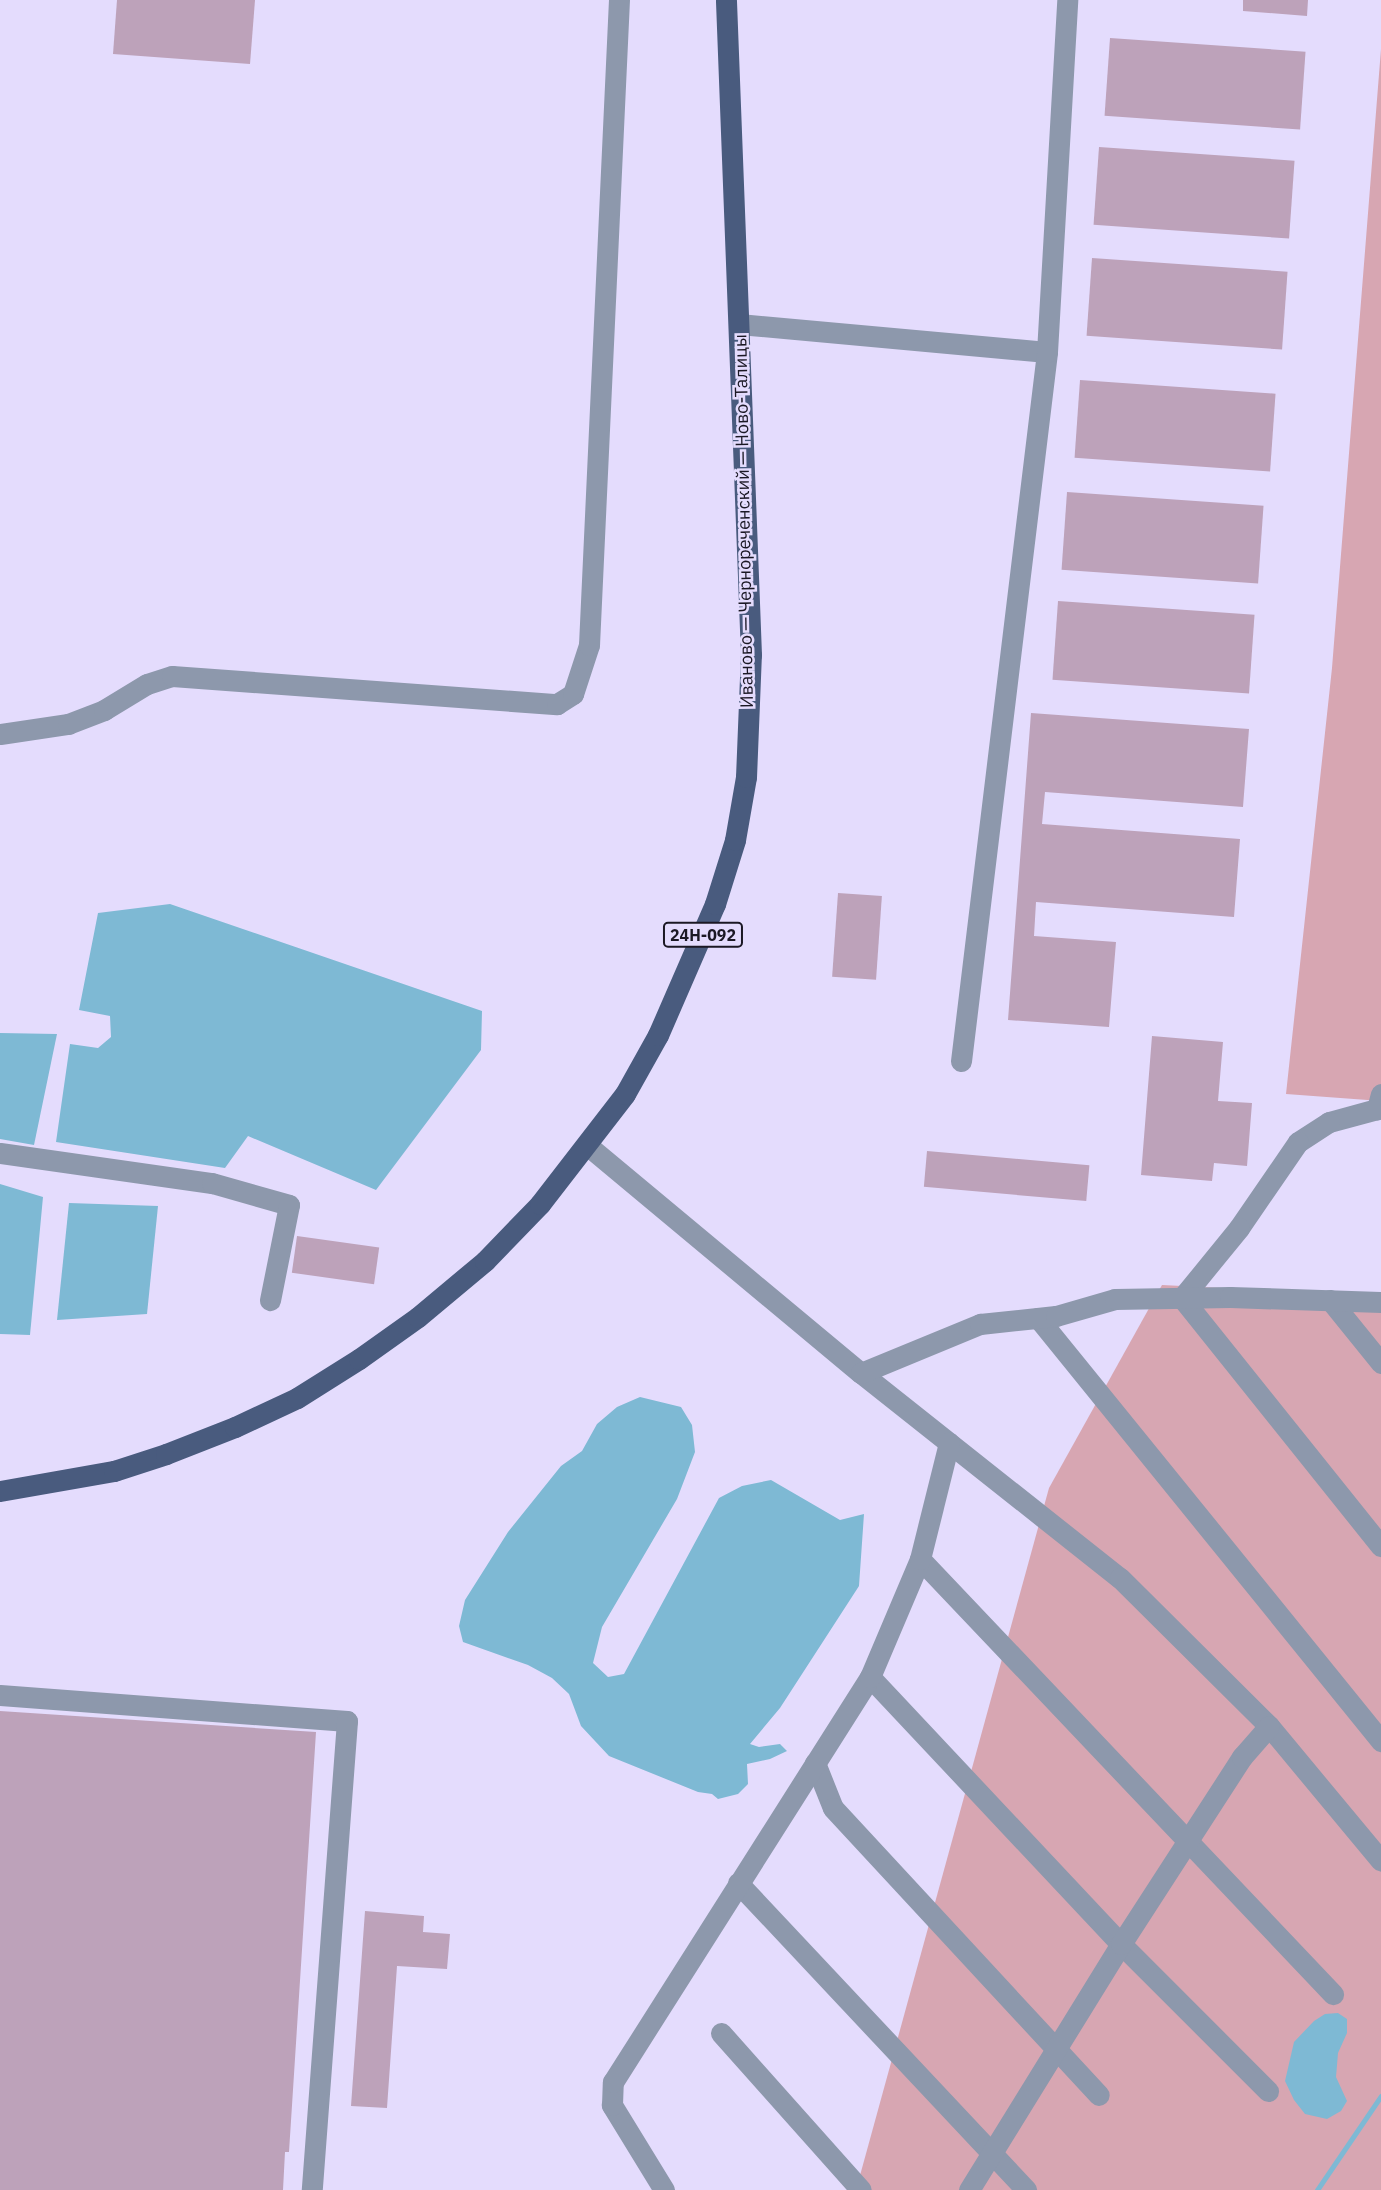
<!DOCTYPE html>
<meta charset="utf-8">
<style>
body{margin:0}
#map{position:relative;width:1381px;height:2190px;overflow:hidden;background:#e4dcfd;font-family:"IBM Plex Sans",sans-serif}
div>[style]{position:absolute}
.green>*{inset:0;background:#d7a6b2}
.water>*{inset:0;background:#7eb9d4}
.stream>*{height:5px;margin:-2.5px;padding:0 2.5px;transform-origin:2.5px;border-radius:2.5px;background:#7eb9d4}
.building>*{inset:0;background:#bda2ba;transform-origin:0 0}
.minor>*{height:21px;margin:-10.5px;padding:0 10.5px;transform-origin:10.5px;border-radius:10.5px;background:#8d98ac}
.major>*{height:21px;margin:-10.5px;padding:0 10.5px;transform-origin:10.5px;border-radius:10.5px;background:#495b7e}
span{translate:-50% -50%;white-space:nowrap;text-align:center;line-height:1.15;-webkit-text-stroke:5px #e4dcfd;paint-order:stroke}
.shield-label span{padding:2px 5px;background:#e4dcfd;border:2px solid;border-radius:5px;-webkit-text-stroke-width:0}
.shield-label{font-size:16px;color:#1b1824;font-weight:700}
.street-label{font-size:18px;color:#1b1824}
</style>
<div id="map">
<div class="green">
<div style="clip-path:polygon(1381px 49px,1381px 1101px,1286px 1094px,1332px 668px)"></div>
<div style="clip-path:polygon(1162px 1285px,1381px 1296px,1381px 2190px,856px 2190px,1049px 1488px)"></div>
</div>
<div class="water">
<div style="clip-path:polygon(170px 904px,482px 1011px,481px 1050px,376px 1190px,248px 1136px,225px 1168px,56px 1142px,70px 1044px,98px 1048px,111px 1037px,110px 1016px,79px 1010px,98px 913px)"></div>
<div style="clip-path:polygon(0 1033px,57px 1034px,34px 1145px,0 1139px)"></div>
<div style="clip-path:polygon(0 1184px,43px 1197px,30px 1335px,0 1334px)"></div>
<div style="clip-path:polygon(69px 1203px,158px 1206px,147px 1314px,57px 1320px)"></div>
<div style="clip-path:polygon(640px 1397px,681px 1407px,692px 1425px,695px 1452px,677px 1499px,602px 1627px,593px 1663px,608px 1677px,624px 1674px,719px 1498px,742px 1486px,771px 1480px,840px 1520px,864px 1514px,859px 1586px,780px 1708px,750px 1744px,759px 1747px,780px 1744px,787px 1751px,770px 1759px,747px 1764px,748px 1784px,738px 1794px,718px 1799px,712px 1794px,698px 1792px,609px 1756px,581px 1726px,569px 1694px,552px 1678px,528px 1665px,463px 1642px,459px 1626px,465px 1600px,508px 1532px,561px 1466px,582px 1451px,597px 1424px,617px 1407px)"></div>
<div style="clip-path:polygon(1338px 2013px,1347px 2019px,1347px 2033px,1338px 2053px,1336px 2077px,1347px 2101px,1341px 2111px,1327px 2119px,1305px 2114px,1294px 2100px,1285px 2081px,1294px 2042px,1314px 2021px,1325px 2014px)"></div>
</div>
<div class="stream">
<div style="left:1317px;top:2190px;width:114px;rotate:-55.8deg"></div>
</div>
<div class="building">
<div style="clip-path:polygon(117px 0,255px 0,250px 64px,113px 54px)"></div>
<div style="clip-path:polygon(1243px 0,1308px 0,1307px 16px,1243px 11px)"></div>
<div style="left:1110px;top:38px;width:196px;height:78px;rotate:4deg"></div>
<div style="left:1099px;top:147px;width:196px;height:78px;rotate:4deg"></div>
<div style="left:1092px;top:258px;width:196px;height:78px;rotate:4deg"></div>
<div style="left:1080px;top:380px;width:196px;height:78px;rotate:4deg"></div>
<div style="left:1067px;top:492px;width:197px;height:78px;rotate:4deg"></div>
<div style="left:1058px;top:601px;width:197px;height:79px;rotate:4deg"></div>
<div style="clip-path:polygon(1031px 713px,1249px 729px,1243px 807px,1045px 792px,1042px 824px,1240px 839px,1234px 917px,1036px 902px,1034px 936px,1116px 942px,1109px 1027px,1008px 1020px)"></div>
<div style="left:838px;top:893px;width:44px;height:84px;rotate:4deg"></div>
<div style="clip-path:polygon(1152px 1036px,1223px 1042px,1218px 1101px,1252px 1103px,1247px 1166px,1214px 1163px,1212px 1181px,1141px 1175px)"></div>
<div style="left:927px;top:1151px;width:163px;height:36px;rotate:5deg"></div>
<div style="left:297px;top:1236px;width:83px;height:37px;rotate:8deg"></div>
<div style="clip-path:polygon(0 1711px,316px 1732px,289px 2152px,285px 2152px,283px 2190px,0 2190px)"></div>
<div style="clip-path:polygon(365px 1911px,424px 1916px,423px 1932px,450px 1934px,447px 1969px,397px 1966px,387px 2108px,351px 2106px)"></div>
</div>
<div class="minor">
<div style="left:739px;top:324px;width:309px;rotate:5.2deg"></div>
<div style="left:0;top:734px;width:69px;rotate:-8.4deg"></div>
<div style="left:68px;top:724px;width:39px;rotate:-21deg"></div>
<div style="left:104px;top:710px;width:50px;rotate:-31.2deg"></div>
<div style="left:147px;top:684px;width:26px;rotate:-18deg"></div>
<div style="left:172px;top:676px;width:386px;rotate:4.2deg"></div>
<div style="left:557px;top:704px;width:19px;rotate:-32deg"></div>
<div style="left:573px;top:694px;width:52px;rotate:-71.9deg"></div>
<div style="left:589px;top:645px;width:646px;rotate:-87.34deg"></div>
<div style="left:961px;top:1061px;width:714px;rotate:-83.08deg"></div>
<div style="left:1047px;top:352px;width:353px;rotate:-86.7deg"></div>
<div style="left:1381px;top:1094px;width:16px;rotate:105deg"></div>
<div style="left:1377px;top:1109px;width:50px;rotate:164.8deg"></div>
<div style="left:1329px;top:1122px;width:37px;rotate:147deg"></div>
<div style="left:1298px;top:1142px;width:104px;rotate:124.5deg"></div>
<div style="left:1239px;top:1228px;width:90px;rotate:129.2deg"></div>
<div style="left:1182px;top:1298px;width:318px;rotate:51.3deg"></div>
<div style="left:587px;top:1145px;width:356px;rotate:39.8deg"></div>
<div style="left:861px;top:1373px;width:330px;rotate:38.4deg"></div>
<div style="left:1120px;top:1578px;width:210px;rotate:44.8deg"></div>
<div style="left:1269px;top:1726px;width:175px;rotate:50.3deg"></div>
<div style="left:0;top:1153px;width:214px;rotate:8.1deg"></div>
<div style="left:212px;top:1183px;width:80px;rotate:15.9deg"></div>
<div style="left:289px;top:1205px;width:97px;rotate:101.3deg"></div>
<div style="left:1330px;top:1300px;width:81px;rotate:51deg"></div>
<div style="left:1038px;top:1318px;width:545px;rotate:50.96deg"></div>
<div style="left:861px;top:1373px;width:129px;rotate:-22.4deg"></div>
<div style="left:980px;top:1324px;width:76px;rotate:-6deg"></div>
<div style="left:1056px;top:1316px;width:61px;rotate:-16.1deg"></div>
<div style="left:1115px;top:1299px;width:115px;rotate:-1deg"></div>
<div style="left:1230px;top:1297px;width:151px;rotate:1.9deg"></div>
<div style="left:920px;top:1559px;width:600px;rotate:46.49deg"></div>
<div style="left:870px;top:1677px;width:366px;rotate:46.8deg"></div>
<div style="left:1121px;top:1944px;width:208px;rotate:45deg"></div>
<div style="left:0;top:1695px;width:348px;rotate:4.3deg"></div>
<div style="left:347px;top:1721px;width:470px;rotate:94.3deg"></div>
<div style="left:815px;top:1763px;width:48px;rotate:68.2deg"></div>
<div style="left:833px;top:1808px;width:391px;rotate:47.2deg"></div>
<div style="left:738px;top:1883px;width:421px;rotate:46.8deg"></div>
<div style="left:721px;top:2033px;width:210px;rotate:48.3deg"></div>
<div style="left:664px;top:2190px;width:100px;rotate:-121.5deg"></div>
<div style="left:612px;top:2105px;width:23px;rotate:-88deg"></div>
<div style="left:613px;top:2082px;width:480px;rotate:-57.6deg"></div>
<div style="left:870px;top:1677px;width:128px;rotate:-67deg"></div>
<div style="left:920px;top:1559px;width:120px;rotate:-76deg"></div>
<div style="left:969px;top:2190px;width:289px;rotate:-58.3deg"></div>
<div style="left:1121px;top:1944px;width:223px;rotate:-57.1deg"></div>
<div style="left:1242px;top:1757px;width:41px;rotate:-48.9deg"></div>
</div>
<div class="major">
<div style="left:0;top:1491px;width:116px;rotate:-10deg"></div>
<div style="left:114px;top:1471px;width:55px;rotate:-18.1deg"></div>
<div style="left:166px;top:1454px;width:74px;rotate:-21.4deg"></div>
<div style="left:235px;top:1427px;width:68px;rotate:-25.1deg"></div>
<div style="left:297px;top:1398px;width:73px;rotate:-32.2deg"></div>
<div style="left:359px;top:1359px;width:72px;rotate:-35.4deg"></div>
<div style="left:418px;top:1317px;width:87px;rotate:-39.9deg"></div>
<div style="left:485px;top:1261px;width:79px;rotate:-46deg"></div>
<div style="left:540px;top:1204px;width:139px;rotate:-52.3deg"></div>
<div style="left:625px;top:1094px;width:68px;rotate:-60.8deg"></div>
<div style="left:658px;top:1035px;width:143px;rotate:-66.5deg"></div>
<div style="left:715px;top:904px;width:67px;rotate:-72.6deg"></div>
<div style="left:735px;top:840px;width:64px;rotate:-80.1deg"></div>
<div style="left:746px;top:777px;width:122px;rotate:-87.7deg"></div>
<div style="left:751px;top:655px;width:655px;rotate:-92.19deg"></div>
</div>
<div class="shield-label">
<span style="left:703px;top:935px">24Н-092</span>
</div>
<div class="street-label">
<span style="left:744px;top:521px;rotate:-91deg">Иваново — Чернореченский — Ново-Талицы</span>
</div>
</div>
